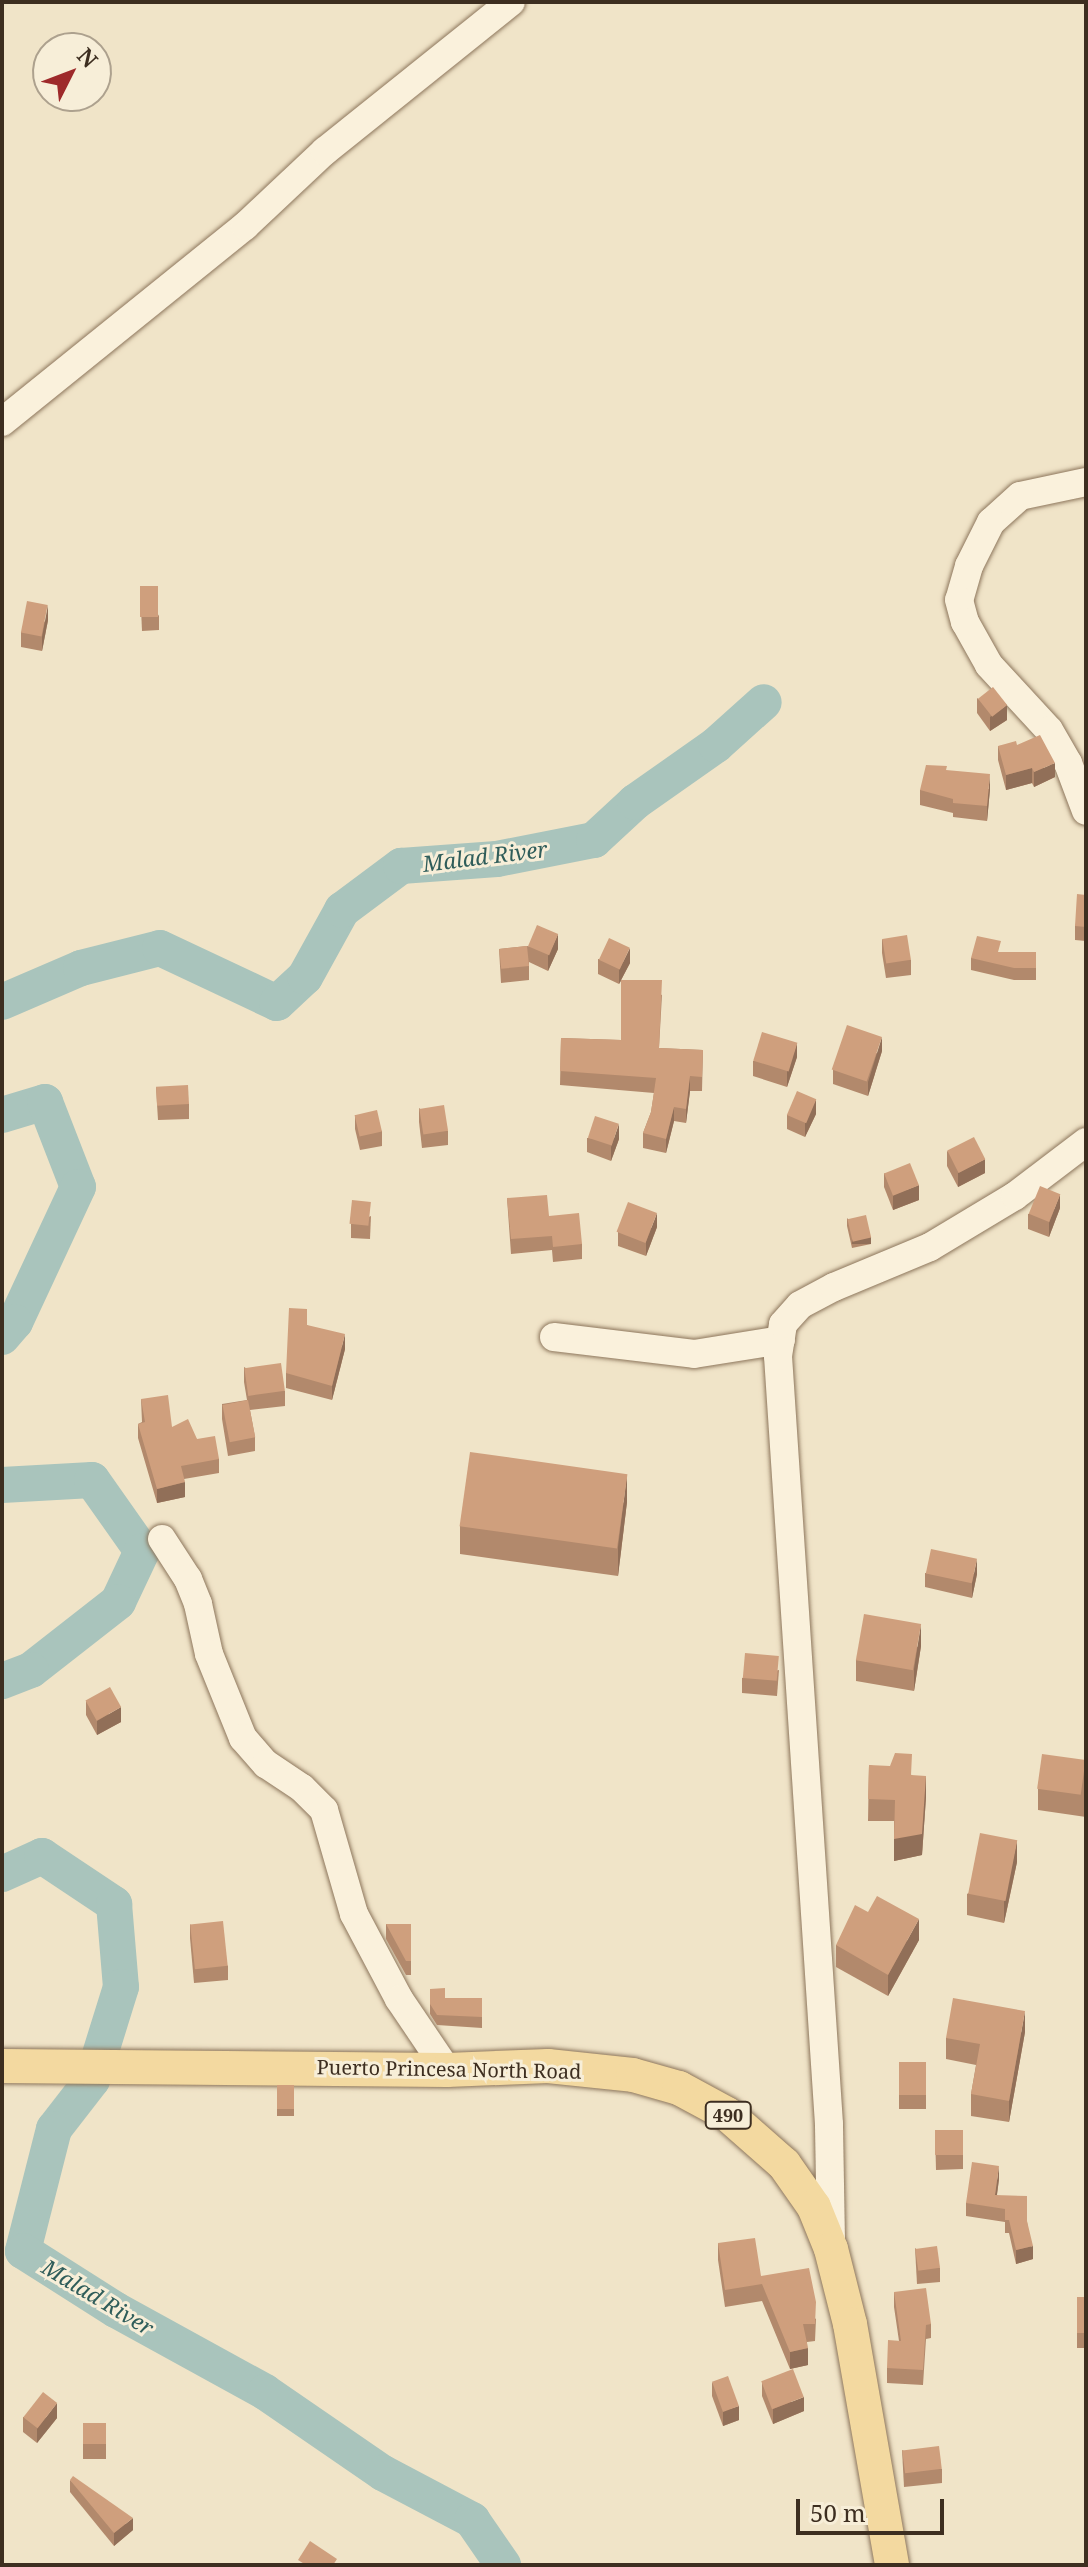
<!DOCTYPE html>
<style>
body{margin:0}
#map{position:relative;width:1088px;height:2567px;overflow:hidden;background:#f0e4c8;font-family:"Noto Serif",serif}
div>[style]{position:absolute}
.river>*{height:36px;margin:-18px;padding:0 18px;transform-origin:18px;border-radius:18px;background:#a9c4bc}
.roads{filter:drop-shadow(0 0 2px #8d765c) drop-shadow(0 0 2px #8d765c)}
.minor>*{height:28px;margin:-14px;padding:0 14px;transform-origin:14px;border-radius:14px;background:#faf1dc}
.major>*{height:34px;margin:-17px;padding:0 17px;transform-origin:17px;border-radius:17px;background:#f3d9a0}
.wall>*{inset:0;background:#b2896c;transform-origin:0 0}
.shaded-wall>*{inset:0;background:#916f58;transform-origin:0 0}
.building>*{inset:0;background:#cf9f7d;transform-origin:0 0}
span{translate:-50% -50%;white-space:nowrap;text-align:center;line-height:1.15;-webkit-text-stroke:6px #f7eed8;paint-order:stroke}
.shield-label span{padding:2px 6px;background:#f7eed8;border:2px solid;border-radius:6px;-webkit-text-stroke-width:0}
.shield-label{font-size:18px;color:#3d2e20;font-weight:700}
.street-label{font-size:20px;color:#3d2e20}
.water-label{font-size:22px;color:#2f5d5a;font-style:italic}
.frame{position:absolute;inset:0;border:4px solid #3d2e20;pointer-events:none}
.north{position:absolute;left:32px;top:32px;width:80px;height:80px;box-sizing:border-box;background:#f7eed8;border:2px solid #ada18e;border-radius:50%;rotate:48deg;font-size:22px;font-weight:700;line-height:32px;text-align:center;color:#3d2e20}
.north::after{content:'';display:block;margin:auto;width:28px;height:36px;background:#9e2a2b;clip-path:polygon(50% 0,100% 100%,50% 72%,0 100%)}
.scale{position:absolute;left:796px;top:2499px;width:148px;height:36px;box-sizing:border-box;border:4px solid #3d2e20;border-top:0;padding-left:10px;font-size:24px;line-height:28px;white-space:nowrap;color:#3d2e20;-webkit-text-stroke:6px #f7eed8;paint-order:stroke}
</style>
<div id="map">
<div class="river">
<div style="left:2px;top:1002px;width:86px;rotate:-23.3deg"></div>
<div style="left:81px;top:968px;width:81px;rotate:-14.2deg"></div>
<div style="left:160px;top:948px;width:129px;rotate:25.2deg"></div>
<div style="left:277px;top:1003px;width:38px;rotate:-43deg"></div>
<div style="left:305px;top:977px;width:77px;rotate:-61.1deg"></div>
<div style="left:342px;top:910px;width:74px;rotate:-36.7deg"></div>
<div style="left:401px;top:866px;width:96px;rotate:-4.2deg"></div>
<div style="left:497px;top:859px;width:99px;rotate:-11.1deg"></div>
<div style="left:594px;top:840px;width:56px;rotate:-42.8deg"></div>
<div style="left:635px;top:802px;width:99px;rotate:-35.1deg"></div>
<div style="left:716px;top:745px;width:64px;rotate:-41.9deg"></div>
<div style="left:2px;top:1115px;width:45px;rotate:-16.8deg"></div>
<div style="left:45px;top:1102px;width:91px;rotate:68.8deg"></div>
<div style="left:78px;top:1187px;width:149px;rotate:115deg"></div>
<div style="left:15px;top:1322px;width:20px;rotate:131deg"></div>
<div style="left:2px;top:1485px;width:90px;rotate:-3.2deg"></div>
<div style="left:92px;top:1480px;width:87px;rotate:54.8deg"></div>
<div style="left:142px;top:1551px;width:56px;rotate:115.2deg"></div>
<div style="left:118px;top:1602px;width:110px;rotate:142deg"></div>
<div style="left:31px;top:1670px;width:31px;rotate:159deg"></div>
<div style="left:2px;top:1874px;width:44px;rotate:-24.2deg"></div>
<div style="left:42px;top:1856px;width:87px;rotate:33.7deg"></div>
<div style="left:114px;top:1904px;width:83px;rotate:85.2deg"></div>
<div style="left:121px;top:1987px;width:97px;rotate:107.3deg"></div>
<div style="left:92px;top:2080px;width:62px;rotate:127.8deg"></div>
<div style="left:54px;top:2129px;width:126px;rotate:104.3deg"></div>
<div style="left:23px;top:2251px;width:110px;rotate:32.4deg"></div>
<div style="left:116px;top:2310px;width:170px;rotate:28.8deg"></div>
<div style="left:265px;top:2392px;width:143px;rotate:34.5deg"></div>
<div style="left:383px;top:2473px;width:101px;rotate:27.8deg"></div>
<div style="left:472px;top:2520px;width:55px;rotate:55.4deg"></div>
</div>
<div class="roads">
<div class="minor">
<div style="left:2px;top:422px;width:312px;rotate:-38.9deg"></div>
<div style="left:245px;top:226px;width:110px;rotate:-43.2deg"></div>
<div style="left:325px;top:151px;width:238px;rotate:-38.7deg"></div>
<div style="left:1086px;top:482px;width:67px;rotate:168deg"></div>
<div style="left:1020px;top:496px;width:39px;rotate:138deg"></div>
<div style="left:991px;top:522px;width:49px;rotate:116.6deg"></div>
<div style="left:969px;top:566px;width:35px;rotate:106deg"></div>
<div style="left:959px;top:600px;width:23px;rotate:75deg"></div>
<div style="left:965px;top:622px;width:49px;rotate:60.8deg"></div>
<div style="left:989px;top:665px;width:88px;rotate:47.3deg"></div>
<div style="left:1049px;top:730px;width:38px;rotate:60deg"></div>
<div style="left:1068px;top:763px;width:51px;rotate:69.4deg"></div>
<div style="left:554px;top:1337px;width:141px;rotate:6.9deg"></div>
<div style="left:694px;top:1354px;width:88px;rotate:-9.1deg"></div>
<div style="left:162px;top:1539px;width:48px;rotate:57deg"></div>
<div style="left:188px;top:1579px;width:27px;rotate:68deg"></div>
<div style="left:198px;top:1604px;width:51px;rotate:77.6deg"></div>
<div style="left:209px;top:1654px;width:91px;rotate:68deg"></div>
<div style="left:243px;top:1738px;width:35px;rotate:49deg"></div>
<div style="left:266px;top:1764px;width:43px;rotate:33.7deg"></div>
<div style="left:302px;top:1788px;width:31px;rotate:45deg"></div>
<div style="left:324px;top:1810px;width:108px;rotate:73.9deg"></div>
<div style="left:354px;top:1914px;width:96px;rotate:62.1deg"></div>
<div style="left:399px;top:1999px;width:86px;rotate:55.9deg"></div>
<div style="left:831px;top:2241px;width:117px;rotate:-91deg"></div>
<div style="left:829px;top:2124px;width:770px;rotate:-93.8deg"></div>
<div style="left:778px;top:1356px;width:32px;rotate:-81deg"></div>
<div style="left:783px;top:1324px;width:25px;rotate:-48deg"></div>
<div style="left:800px;top:1305px;width:38px;rotate:-28deg"></div>
<div style="left:834px;top:1287px;width:104px;rotate:-22.6deg"></div>
<div style="left:930px;top:1247px;width:99px;rotate:-31deg"></div>
<div style="left:1015px;top:1196px;width:89px;rotate:-37.3deg"></div>
</div>
<div class="major">
<div style="left:2px;top:2066px;width:445px;rotate:0.5deg"></div>
<div style="left:447px;top:2070px;width:101px;rotate:-2.3deg"></div>
<div style="left:548px;top:2066px;width:85px;rotate:6deg"></div>
<div style="left:633px;top:2075px;width:48px;rotate:15.8deg"></div>
<div style="left:679px;top:2088px;width:55px;rotate:28.4deg"></div>
<div style="left:727px;top:2114px;width:76px;rotate:41.3deg"></div>
<div style="left:784px;top:2164px;width:52px;rotate:55.1deg"></div>
<div style="left:814px;top:2207px;width:45px;rotate:68deg"></div>
<div style="left:831px;top:2249px;width:77px;rotate:75.8deg"></div>
<div style="left:850px;top:2324px;width:245px;rotate:80.1deg"></div>
</div>
</div>
<div class="wall">
<div style="clip-path:polygon(140px 586px,159px 616px,159px 630px,142px 631px)"></div>
<div style="clip-path:polygon(48px 620px,42px 651px,21px 647px,21px 632px)"></div>
<div style="clip-path:polygon(977px 698px,1007px 720px,990px 731px,977px 713px)"></div>
<div style="clip-path:polygon(1017px 745px,1055px 777px,1034px 787px,1032px 783px,1006px 790px,998px 760px,998px 746px)"></div>
<div style="clip-path:polygon(990px 789px,987px 821px,953px 817px,953px 813px,920px 805px,920px 790px)"></div>
<div style="clip-path:polygon(1086px 895px,1086px 941px,1075px 940px,1075px 926px)"></div>
<div style="clip-path:polygon(882px 939px,911px 960px,911px 975px,886px 978px,882px 953px)"></div>
<div style="clip-path:polygon(527px 946px,558px 949px,548px 971px,529px 962px,529px 980px,501px 983px,499px 949px)"></div>
<div style="clip-path:polygon(1001px 952px,1036px 952px,1036px 980px,1014px 980px,971px 970px,971px 958px)"></div>
<div style="clip-path:polygon(598px 959px,630px 963px,621px 980px,662px 995px,659px 1048px,703px 1050px,702px 1091px,690px 1091px,686px 1123px,674px 1121px,666px 1153px,643px 1148px,643px 1133px,651px 1112px,654px 1093px,560px 1085px,561px 1038px,621px 1040px,621px 981px,619px 984px,598px 974px)"></div>
<div style="clip-path:polygon(882px 1051px,868px 1096px,833px 1084px,833px 1070px)"></div>
<div style="clip-path:polygon(797px 1057px,787px 1087px,753px 1076px,753px 1061px)"></div>
<div style="clip-path:polygon(156px 1087px,189px 1104px,189px 1119px,158px 1120px)"></div>
<div style="clip-path:polygon(419px 1108px,448px 1131px,448px 1145px,422px 1148px,419px 1122px)"></div>
<div style="clip-path:polygon(816px 1114px,805px 1137px,787px 1129px,787px 1115px)"></div>
<div style="clip-path:polygon(355px 1115px,382px 1131px,382px 1146px,360px 1150px,355px 1129px)"></div>
<div style="clip-path:polygon(587px 1138px,619px 1139px,611px 1161px,587px 1152px)"></div>
<div style="clip-path:polygon(947px 1151px,985px 1173px,958px 1187px,947px 1166px)"></div>
<div style="clip-path:polygon(884px 1173px,919px 1200px,893px 1210px,884px 1187px)"></div>
<div style="clip-path:polygon(507px 1198px,549px 1216px,582px 1244px,582px 1259px,553px 1262px,552px 1250px,511px 1254px)"></div>
<div style="clip-path:polygon(1060px 1208px,1049px 1237px,1028px 1229px,1028px 1214px)"></div>
<div style="clip-path:polygon(371px 1216px,370px 1239px,351px 1238px,351px 1224px)"></div>
<div style="clip-path:polygon(847px 1218px,871px 1244px,852px 1248px,847px 1226px)"></div>
<div style="clip-path:polygon(657px 1227px,646px 1256px,618px 1246px,618px 1232px)"></div>
<div style="clip-path:polygon(307px 1325px,345px 1349px,332px 1400px,286px 1388px,286px 1373px)"></div>
<div style="clip-path:polygon(244px 1367px,285px 1391px,285px 1406px,250px 1410px,255px 1437px,255px 1451px,228px 1456px,222px 1419px,222px 1404px,247px 1400px,244px 1382px)"></div>
<div style="clip-path:polygon(141px 1399px,172px 1427px,197px 1439px,219px 1459px,219px 1473px,184px 1479px,185px 1497px,157px 1503px,138px 1438px,138px 1424px,142px 1422px)"></div>
<div style="clip-path:polygon(627px 1502px,618px 1576px,460px 1554px,460px 1526px)"></div>
<div style="clip-path:polygon(925px 1573px,977px 1574px,972px 1598px,925px 1587px)"></div>
<div style="clip-path:polygon(921px 1646px,914px 1691px,856px 1681px,856px 1660px)"></div>
<div style="clip-path:polygon(779px 1670px,777px 1696px,742px 1693px,742px 1678px)"></div>
<div style="clip-path:polygon(86px 1701px,121px 1722px,97px 1735px,86px 1715px)"></div>
<div style="clip-path:polygon(1086px 1760px,1086px 1817px,1038px 1810px,1038px 1789px)"></div>
<div style="clip-path:polygon(869px 1765px,912px 1775px,926px 1797px,922px 1855px,894px 1861px,894px 1821px,868px 1821px)"></div>
<div style="clip-path:polygon(1017px 1862px,1004px 1923px,967px 1915px,967px 1894px)"></div>
<div style="clip-path:polygon(190px 1924px,228px 1966px,228px 1980px,194px 1983px,190px 1938px)"></div>
<div style="clip-path:polygon(386px 1924px,411px 1924px,411px 1975px,406px 1975px,386px 1939px)"></div>
<div style="clip-path:polygon(919px 1940px,888px 1996px,836px 1967px,836px 1945px)"></div>
<div style="clip-path:polygon(430px 1989px,445px 1998px,482px 1998px,482px 2028px,437px 2025px,430px 2014px)"></div>
<div style="clip-path:polygon(1025px 2032px,1009px 2122px,971px 2116px,971px 2094px,976px 2065px,946px 2059px,946px 2038px)"></div>
<div style="left:899px;top:2062px;width:27px;height:47px"></div>
<div style="left:277px;top:2085px;width:17px;height:31px"></div>
<div style="clip-path:polygon(935px 2130px,963px 2154px,963px 2169px,936px 2170px)"></div>
<div style="clip-path:polygon(999px 2179px,997px 2195px,1027px 2222px,1033px 2259px,1016px 2264px,1009px 2233px,1005px 2233px,1005px 2222px,966px 2216px,966px 2203px)"></div>
<div style="clip-path:polygon(718px 2243px,816px 2319px,815px 2341px,807px 2342px,808px 2365px,790px 2369px,762px 2301px,725px 2307px,718px 2260px)"></div>
<div style="clip-path:polygon(915px 2248px,940px 2268px,940px 2282px,917px 2284px)"></div>
<div style="clip-path:polygon(894px 2292px,931px 2324px,931px 2338px,926px 2339px,923px 2385px,887px 2383px,887px 2368px,899px 2341px,894px 2307px)"></div>
<div style="left:1077px;top:2297px;width:9px;height:51px"></div>
<div style="clip-path:polygon(712px 2382px,739px 2420px,723px 2426px,712px 2396px)"></div>
<div style="clip-path:polygon(762px 2382px,804px 2411px,773px 2424px,762px 2396px)"></div>
<div style="clip-path:polygon(23px 2417px,57px 2418px,37px 2443px,23px 2432px)"></div>
<div style="left:83px;top:2423px;width:23px;height:36px"></div>
<div style="clip-path:polygon(902px 2450px,942px 2469px,942px 2483px,904px 2487px)"></div>
<div style="clip-path:polygon(70px 2480px,133px 2530px,114px 2546px,70px 2492px)"></div>
</div>
<div class="shaded-wall">
<div style="clip-path:polygon(48px 605px,48px 620px,42px 651px,42px 637px)"></div>
<div style="clip-path:polygon(1007px 705px,1007px 720px,990px 731px,990px 717px)"></div>
<div style="clip-path:polygon(1055px 763px,1055px 777px,1034px 787px,1034px 772px)"></div>
<div style="clip-path:polygon(1032px 768px,1032px 783px,1006px 790px,1006px 775px)"></div>
<div style="clip-path:polygon(990px 774px,990px 789px,987px 821px,987px 806px)"></div>
<div style="clip-path:polygon(558px 934px,558px 949px,548px 971px,548px 956px)"></div>
<div style="clip-path:polygon(630px 948px,630px 963px,619px 984px,619px 970px)"></div>
<div style="clip-path:polygon(882px 1037px,882px 1051px,868px 1096px,868px 1082px)"></div>
<div style="clip-path:polygon(797px 1043px,797px 1057px,787px 1087px,787px 1072px)"></div>
<div style="clip-path:polygon(690px 1076px,690px 1091px,686px 1123px,686px 1109px)"></div>
<div style="clip-path:polygon(816px 1099px,816px 1114px,805px 1137px,805px 1123px)"></div>
<div style="clip-path:polygon(674px 1107px,674px 1121px,666px 1153px,666px 1139px)"></div>
<div style="clip-path:polygon(619px 1124px,619px 1139px,611px 1161px,611px 1147px)"></div>
<div style="clip-path:polygon(985px 1159px,985px 1173px,958px 1187px,958px 1173px)"></div>
<div style="clip-path:polygon(919px 1185px,919px 1200px,893px 1210px,893px 1195px)"></div>
<div style="clip-path:polygon(1060px 1194px,1060px 1208px,1049px 1237px,1049px 1223px)"></div>
<div style="clip-path:polygon(657px 1213px,657px 1227px,646px 1256px,646px 1242px)"></div>
<div style="left:871px;top:1237px;width:7px;height:19px;rotate:90deg"></div>
<div style="clip-path:polygon(345px 1334px,345px 1349px,332px 1400px,332px 1386px)"></div>
<div style="clip-path:polygon(627px 1474px,627px 1502px,618px 1576px,618px 1547px)"></div>
<div style="clip-path:polygon(185px 1482px,185px 1497px,157px 1503px,157px 1489px)"></div>
<div style="clip-path:polygon(977px 1559px,977px 1574px,972px 1598px,972px 1583px)"></div>
<div style="clip-path:polygon(921px 1624px,921px 1646px,914px 1691px,914px 1669px)"></div>
<div style="clip-path:polygon(121px 1707px,121px 1722px,97px 1735px,97px 1721px)"></div>
<div style="clip-path:polygon(926px 1776px,926px 1797px,922px 1855px,894px 1861px,894px 1839px)"></div>
<div style="clip-path:polygon(1017px 1840px,1017px 1862px,1004px 1923px,1004px 1902px)"></div>
<div style="clip-path:polygon(919px 1919px,919px 1940px,888px 1996px,888px 1975px)"></div>
<div style="clip-path:polygon(1025px 2011px,1025px 2032px,1009px 2122px,1009px 2101px)"></div>
<div style="clip-path:polygon(999px 2166px,999px 2179px,995px 2208px,995px 2195px)"></div>
<div style="clip-path:polygon(1033px 2246px,1033px 2259px,1016px 2264px,1016px 2250px)"></div>
<div style="clip-path:polygon(808px 2348px,808px 2365px,790px 2369px,790px 2352px)"></div>
<div style="clip-path:polygon(804px 2397px,804px 2411px,773px 2424px,773px 2409px)"></div>
<div style="clip-path:polygon(57px 2403px,57px 2418px,37px 2443px,37px 2429px)"></div>
<div style="clip-path:polygon(739px 2406px,739px 2420px,723px 2426px,723px 2411px)"></div>
<div style="clip-path:polygon(133px 2518px,133px 2530px,114px 2546px,114px 2533px)"></div>
</div>
<div class="building">
<div style="left:140px;top:586px;width:18px;height:31px"></div>
<div style="left:27px;top:601px;width:21px;height:32px;rotate:11deg"></div>
<div style="left:993px;top:687px;width:23px;height:19px;rotate:52deg"></div>
<div style="clip-path:polygon(1040px 735px,1055px 763px,1034px 772px,1032px 768px,1006px 775px,998px 746px,1016px 741px,1017px 745px)"></div>
<div style="clip-path:polygon(926px 765px,947px 766px,946px 770px,990px 774px,987px 806px,953px 803px,953px 799px,920px 790px)"></div>
<div style="clip-path:polygon(1077px 894px,1086px 895px,1086px 927px,1075px 926px)"></div>
<div style="left:537px;top:925px;width:23px;height:23px;rotate:23deg"></div>
<div style="left:907px;top:935px;width:25px;height:25px;rotate:81deg"></div>
<div style="clip-path:polygon(977px 936px,1001px 941px,998px 952px,1036px 952px,1036px 968px,1014px 968px,971px 958px)"></div>
<div style="left:609px;top:938px;width:23px;height:24px;rotate:25deg"></div>
<div style="left:527px;top:946px;width:20px;height:28px;rotate:84deg"></div>
<div style="clip-path:polygon(621px 980px,662px 980px,659px 1048px,703px 1050px,702px 1077px,690px 1076px,686px 1109px,674px 1107px,666px 1139px,643px 1133px,651px 1112px,656px 1078px,560px 1071px,561px 1038px,621px 1040px)"></div>
<div style="left:847px;top:1025px;width:37px;height:47px;rotate:19deg"></div>
<div style="left:762px;top:1032px;width:37px;height:30px;rotate:17deg"></div>
<div style="left:188px;top:1085px;width:19px;height:32px;rotate:87deg"></div>
<div style="left:797px;top:1091px;width:21px;height:26px;rotate:23deg"></div>
<div style="left:444px;top:1105px;width:26px;height:25px;rotate:81deg"></div>
<div style="left:377px;top:1110px;width:22px;height:23px;rotate:77deg"></div>
<div style="left:595px;top:1116px;width:25px;height:23px;rotate:18deg"></div>
<div style="left:974px;top:1137px;width:25px;height:30px;rotate:63deg"></div>
<div style="left:910px;top:1163px;width:24px;height:28px;rotate:68deg"></div>
<div style="left:1040px;top:1186px;width:22px;height:30px;rotate:22deg"></div>
<div style="clip-path:polygon(547px 1195px,549px 1216px,579px 1213px,582px 1244px,553px 1247px,552px 1236px,511px 1239px,507px 1198px)"></div>
<div style="left:352px;top:1200px;width:19px;height:24px;rotate:6deg"></div>
<div style="left:628px;top:1202px;width:31px;height:32px;rotate:21deg"></div>
<div style="left:866px;top:1215px;width:23px;height:19px;rotate:77deg"></div>
<div style="clip-path:polygon(289px 1308px,307px 1309px,307px 1325px,345px 1334px,332px 1386px,286px 1373px)"></div>
<div style="left:281px;top:1363px;width:28px;height:37px;rotate:82deg"></div>
<div style="clip-path:polygon(168px 1395px,172px 1427px,188px 1419px,197px 1439px,215px 1436px,219px 1459px,181px 1466px,185px 1482px,157px 1489px,138px 1424px,145px 1422px,141px 1399px)"></div>
<div style="left:248px;top:1400px;width:38px;height:26px;rotate:79deg"></div>
<div style="left:470px;top:1452px;width:159px;height:75px;rotate:8deg"></div>
<div style="left:931px;top:1549px;width:47px;height:25px;rotate:12deg"></div>
<div style="left:864px;top:1614px;width:58px;height:47px;rotate:10deg"></div>
<div style="left:745px;top:1653px;width:34px;height:25px;rotate:5deg"></div>
<div style="left:110px;top:1687px;width:23px;height:28px;rotate:61deg"></div>
<div style="clip-path:polygon(895px 1753px,912px 1754px,911px 1775px,926px 1776px,922px 1834px,894px 1839px,895px 1800px,868px 1799px,869px 1765px,890px 1766px)"></div>
<div style="left:1042px;top:1754px;width:44px;height:35px;rotate:8deg"></div>
<div style="left:980px;top:1833px;width:38px;height:62px;rotate:11deg"></div>
<div style="clip-path:polygon(877px 1896px,919px 1919px,888px 1975px,836px 1945px,855px 1905px,868px 1912px)"></div>
<div style="left:223px;top:1921px;width:45px;height:33px;rotate:84deg"></div>
<div style="clip-path:polygon(386px 1924px,411px 1924px,411px 1961px,406px 1961px)"></div>
<div style="clip-path:polygon(445px 1988px,445px 1998px,482px 1998px,482px 2017px,437px 2015px,430px 2004px,430px 1989px)"></div>
<div style="clip-path:polygon(953px 1998px,1025px 2011px,1009px 2101px,971px 2094px,980px 2044px,946px 2038px)"></div>
<div style="left:899px;top:2062px;width:27px;height:33px"></div>
<div style="left:277px;top:2085px;width:17px;height:24px"></div>
<div style="left:935px;top:2130px;width:28px;height:25px"></div>
<div style="clip-path:polygon(972px 2162px,999px 2166px,995px 2195px,1027px 2196px,1027px 2221px,1033px 2246px,1016px 2250px,1009px 2220px,1005px 2220px,1005px 2209px,966px 2203px)"></div>
<div style="clip-path:polygon(755px 2238px,761px 2276px,809px 2268px,816px 2302px,815px 2324px,803px 2324px,808px 2348px,790px 2352px,762px 2284px,725px 2290px,718px 2243px)"></div>
<div style="left:937px;top:2246px;width:22px;height:22px;rotate:82deg"></div>
<div style="clip-path:polygon(926px 2288px,931px 2324px,926px 2325px,923px 2370px,887px 2368px,888px 2340px,901px 2341px,894px 2292px)"></div>
<div style="left:1077px;top:2297px;width:9px;height:36px"></div>
<div style="left:793px;top:2369px;width:30px;height:34px;rotate:69deg"></div>
<div style="left:728px;top:2376px;width:32px;height:17px;rotate:70deg"></div>
<div style="left:43px;top:2392px;width:18px;height:32px;rotate:38deg"></div>
<div style="left:83px;top:2423px;width:23px;height:21px"></div>
<div style="left:939px;top:2446px;width:23px;height:37px;rotate:83deg"></div>
<div style="clip-path:polygon(73px 2476px,133px 2518px,114px 2533px,70px 2480px)"></div>
<div style="clip-path:polygon(310px 2541px,337px 2559px,333px 2565px,306px 2565px,298px 2560px)"></div>
</div>
<div class="shield-label">
<span style="left:728px;top:2115px">490</span>
</div>
<div class="street-label">
<span style="left:449px;top:2069px;rotate:1deg">Puerto Princesa North Road</span>
</div>
<div class="water-label">
<span style="left:485px;top:856px;rotate:-7deg">Malad River</span>
<span style="left:98px;top:2297px;rotate:31deg">Malad River</span>
</div>
<div class="frame"></div>
<div class="north">N</div>
<div class="scale">50 m</div>
</div>
